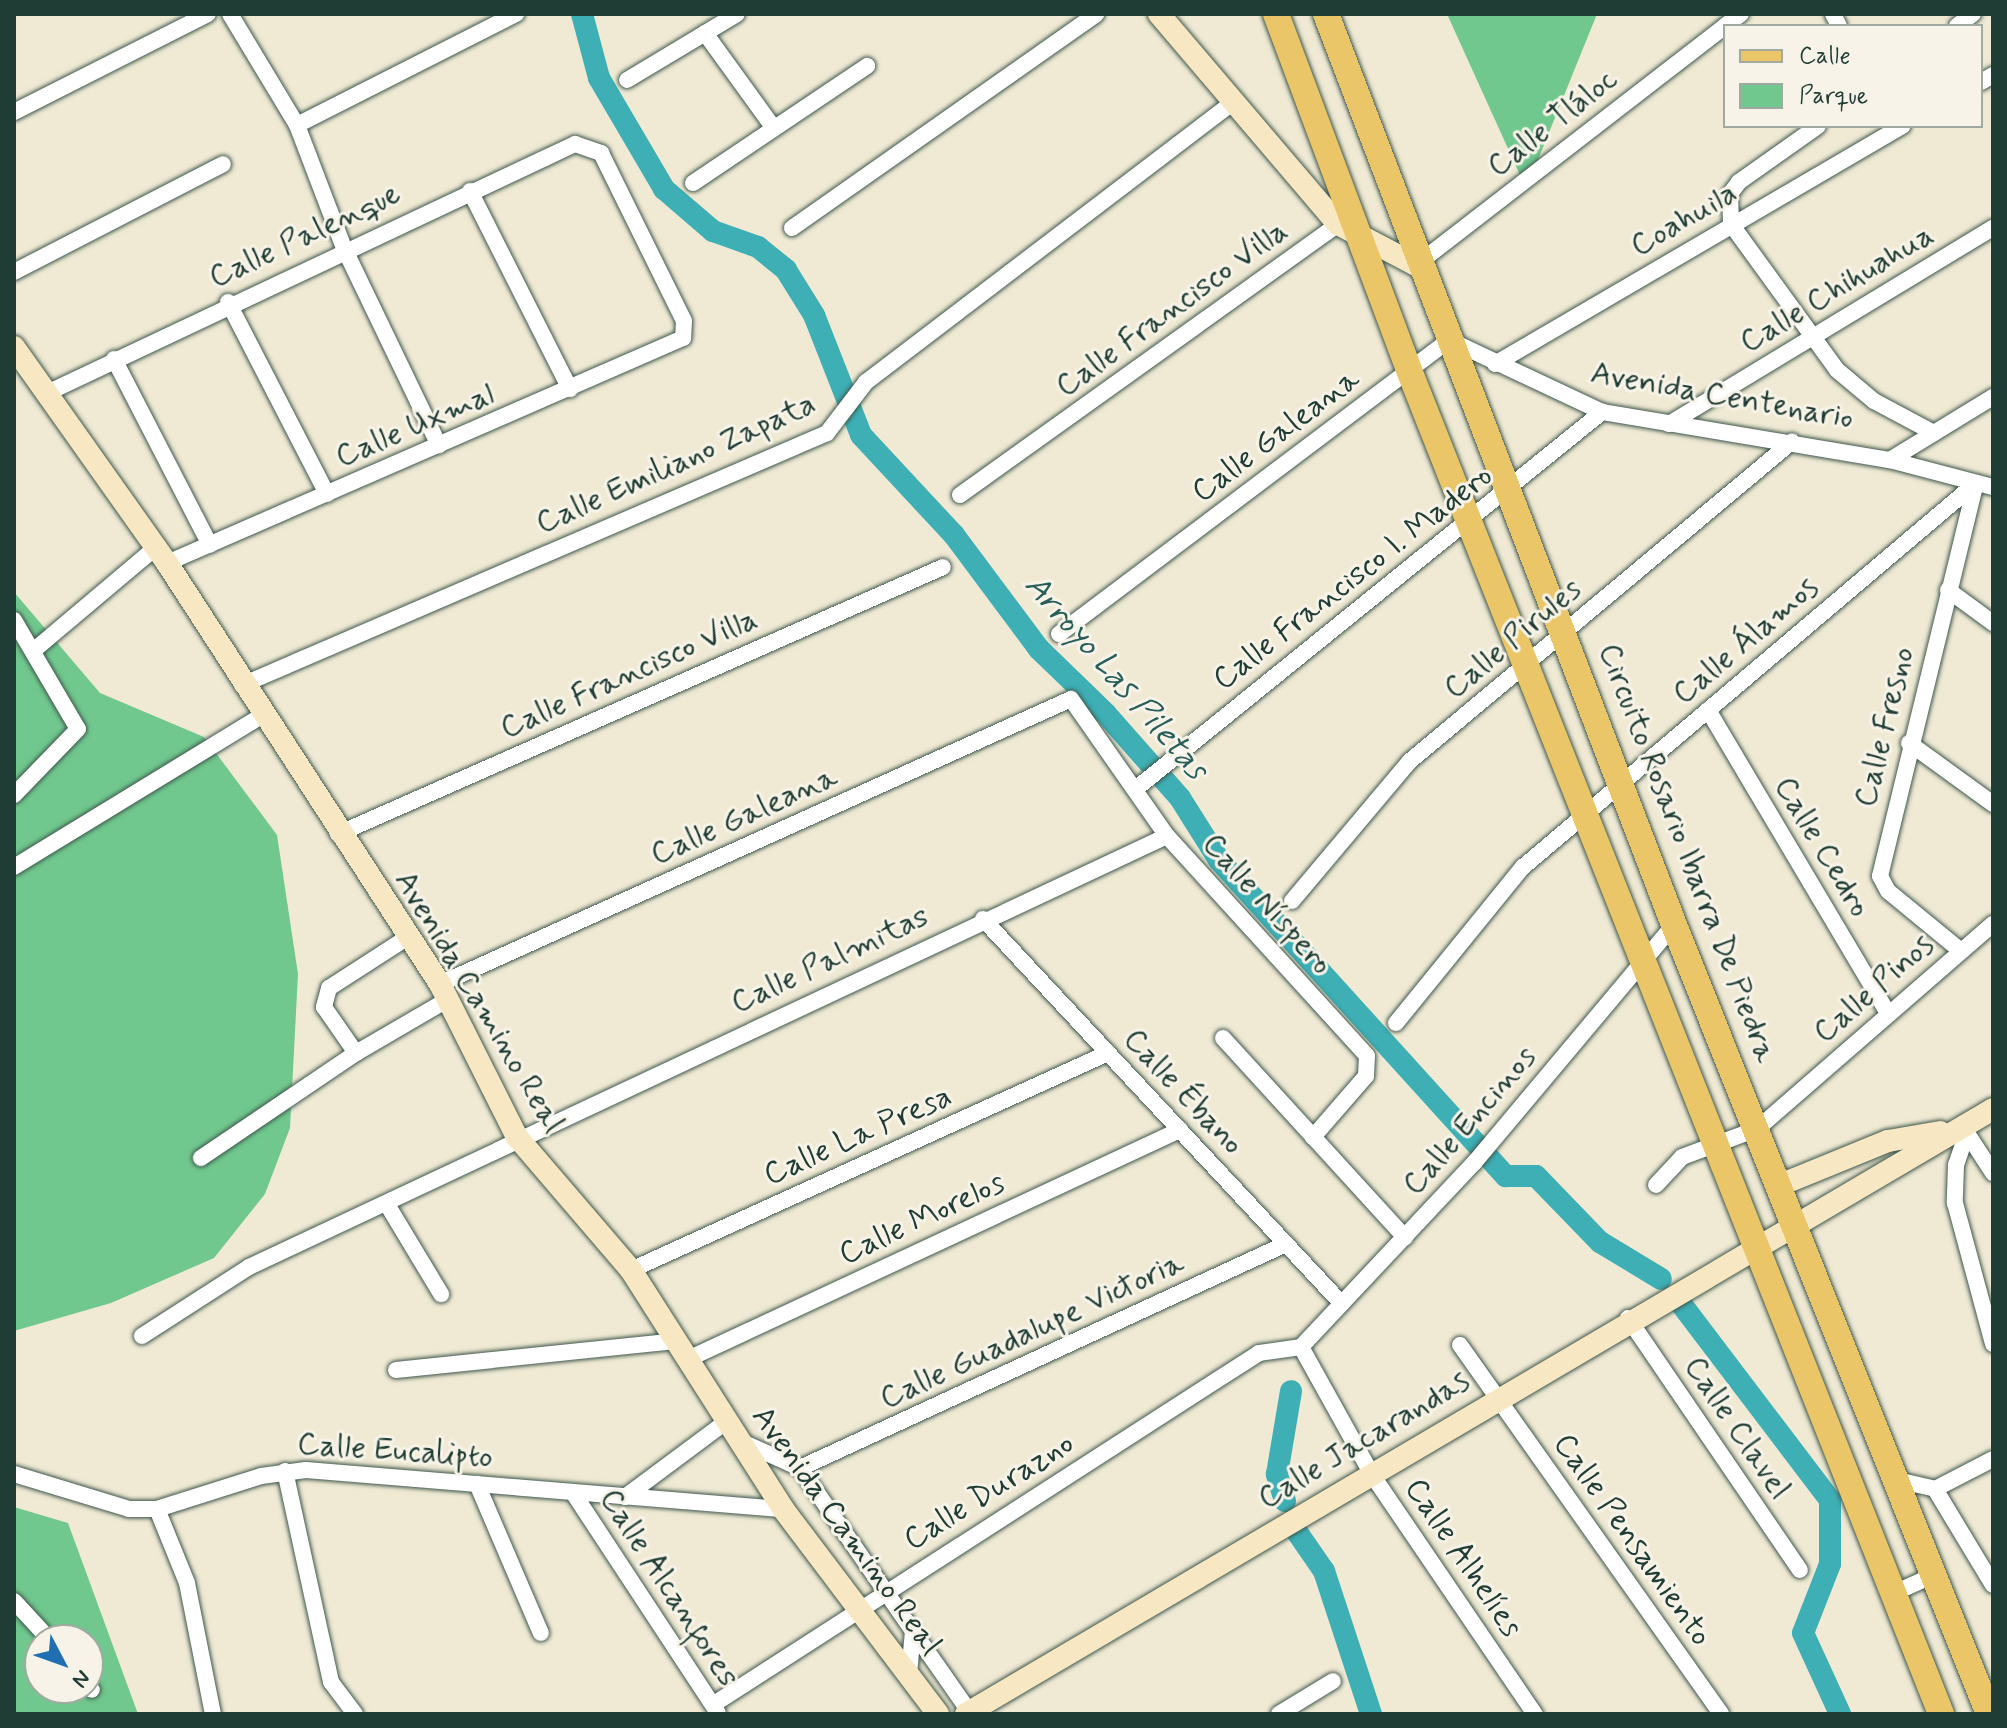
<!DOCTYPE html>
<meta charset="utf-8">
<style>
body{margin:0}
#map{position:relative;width:2007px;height:1728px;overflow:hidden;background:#f0ead4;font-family:Mynerve,sans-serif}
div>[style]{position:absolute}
.green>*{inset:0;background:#71c88e}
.canal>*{height:22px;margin:-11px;padding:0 11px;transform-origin:11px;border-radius:11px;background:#3dafb5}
.roads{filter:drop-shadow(0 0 2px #3e574c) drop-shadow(0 0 2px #3e574c)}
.street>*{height:16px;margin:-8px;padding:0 8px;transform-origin:8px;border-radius:8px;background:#fff}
.secondary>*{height:22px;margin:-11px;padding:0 11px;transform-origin:11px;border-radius:11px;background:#f7e8c3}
.primary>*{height:26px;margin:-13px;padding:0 13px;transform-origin:13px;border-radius:13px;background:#eac669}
span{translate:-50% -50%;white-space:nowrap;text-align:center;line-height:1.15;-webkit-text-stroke:6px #f7f3e8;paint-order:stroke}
.street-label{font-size:32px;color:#1f3d34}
.water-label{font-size:34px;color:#285f5b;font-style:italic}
.frame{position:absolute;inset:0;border:16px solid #1f3d34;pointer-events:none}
.legend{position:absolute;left:1723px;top:24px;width:260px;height:104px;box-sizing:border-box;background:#f7f3e8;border:2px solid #a1aaa0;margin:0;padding:10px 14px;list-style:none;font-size:24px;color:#1f3d34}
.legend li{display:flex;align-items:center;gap:16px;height:40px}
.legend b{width:40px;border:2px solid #a1aaa0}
.north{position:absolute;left:24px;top:1624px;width:80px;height:80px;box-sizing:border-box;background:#f7f3e8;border:2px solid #a1aaa0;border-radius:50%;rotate:131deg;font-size:22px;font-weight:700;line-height:32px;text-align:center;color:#1f3d34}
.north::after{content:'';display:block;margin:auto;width:28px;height:36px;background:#1f6fb2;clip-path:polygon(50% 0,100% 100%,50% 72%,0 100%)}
</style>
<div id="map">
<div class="green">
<div style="clip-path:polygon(1447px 14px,1597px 14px,1535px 167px,1520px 175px)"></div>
<div style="clip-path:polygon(14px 592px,100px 693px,204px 737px,277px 835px,298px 974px,290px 1128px,265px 1194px,214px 1258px,111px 1303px,14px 1331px)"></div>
<div style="clip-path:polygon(evenodd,14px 1507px,68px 1523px,138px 1714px,14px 1714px,14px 1507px,40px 1640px,88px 1640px,88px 1688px,40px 1688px,40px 1640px)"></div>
</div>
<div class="canal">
<div style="left:582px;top:14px;width:66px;rotate:75.1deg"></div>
<div style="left:599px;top:78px;width:129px;rotate:59.6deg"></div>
<div style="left:664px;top:189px;width:65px;rotate:40.6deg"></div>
<div style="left:713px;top:231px;width:48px;rotate:19.6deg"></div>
<div style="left:758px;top:247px;width:36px;rotate:39deg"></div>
<div style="left:786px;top:270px;width:53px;rotate:58.1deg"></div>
<div style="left:814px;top:315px;width:129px;rotate:68.6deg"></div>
<div style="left:861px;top:435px;width:137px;rotate:47.1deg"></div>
<div style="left:954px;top:535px;width:142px;rotate:53.3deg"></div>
<div style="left:1039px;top:649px;width:93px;rotate:44.1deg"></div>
<div style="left:1106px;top:714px;width:112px;rotate:48.6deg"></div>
<div style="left:1180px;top:798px;width:73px;rotate:57.8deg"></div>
<div style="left:1219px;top:860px;width:427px;rotate:47.8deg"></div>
<div style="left:1506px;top:1176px;width:30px"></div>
<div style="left:1536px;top:1176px;width:92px;rotate:45.9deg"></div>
<div style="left:1600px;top:1242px;width:71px;rotate:31.2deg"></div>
<div style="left:1682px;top:1305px;width:245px;rotate:52.8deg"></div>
<div style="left:1830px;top:1500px;width:64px;rotate:90deg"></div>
<div style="left:1830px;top:1564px;width:74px;rotate:111.4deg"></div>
<div style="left:1803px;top:1633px;width:89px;rotate:65.4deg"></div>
<div style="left:1285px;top:1501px;width:28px;rotate:-107deg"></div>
<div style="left:1277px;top:1474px;width:84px;rotate:-80.4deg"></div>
<div style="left:1297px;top:1532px;width:47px;rotate:55.3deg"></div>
<div style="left:1324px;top:1571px;width:151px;rotate:71.8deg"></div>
</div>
<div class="roads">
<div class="street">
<div style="left:230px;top:14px;width:130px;rotate:58.9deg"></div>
<div style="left:297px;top:125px;width:132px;rotate:69.1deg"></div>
<div style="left:344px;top:248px;width:219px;rotate:64.3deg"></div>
<div style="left:1833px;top:14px;width:13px;rotate:63deg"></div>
<div style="left:1725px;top:26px;width:20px;rotate:-37deg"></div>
<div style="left:1957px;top:26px;width:20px;rotate:-37deg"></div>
<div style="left:705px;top:33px;width:116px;rotate:54.1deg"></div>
<div style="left:627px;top:80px;width:128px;rotate:-31deg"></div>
<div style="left:1981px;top:82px;width:14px;rotate:-30deg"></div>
<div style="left:14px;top:112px;width:217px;rotate:-26.8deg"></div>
<div style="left:297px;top:125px;width:246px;rotate:-26.9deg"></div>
<div style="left:1818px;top:126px;width:97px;rotate:144.7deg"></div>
<div style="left:1739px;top:182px;width:15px;rotate:127deg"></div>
<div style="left:1730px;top:194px;width:30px;rotate:88deg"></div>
<div style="left:1731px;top:224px;width:180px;rotate:54deg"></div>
<div style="left:1837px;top:370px;width:48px;rotate:40deg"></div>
<div style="left:1874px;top:401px;width:68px;rotate:28.1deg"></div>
<div style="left:693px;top:183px;width:210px;rotate:-33.9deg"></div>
<div style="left:470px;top:191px;width:222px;rotate:63.2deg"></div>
<div style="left:792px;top:228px;width:372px;rotate:-35.1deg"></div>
<div style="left:1416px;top:265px;width:391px;rotate:-37.7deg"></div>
<div style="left:14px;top:272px;width:235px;rotate:-27.3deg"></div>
<div style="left:228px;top:302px;width:216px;rotate:62.7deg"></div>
<div style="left:114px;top:359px;width:209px;rotate:62.7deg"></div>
<div style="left:1495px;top:364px;width:472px;rotate:-30.3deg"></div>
<div style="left:47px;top:393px;width:584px;rotate:-25.25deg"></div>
<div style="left:575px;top:144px;width:28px;rotate:19deg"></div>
<div style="left:601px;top:153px;width:187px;rotate:63.7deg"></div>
<div style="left:684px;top:321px;width:17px;rotate:93deg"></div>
<div style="left:683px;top:338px;width:563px;rotate:156.44deg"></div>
<div style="left:1669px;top:424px;width:379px;rotate:-31.2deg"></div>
<div style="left:1890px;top:460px;width:121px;rotate:-31.5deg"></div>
<div style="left:960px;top:495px;width:465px;rotate:-35.6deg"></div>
<div style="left:1948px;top:590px;width:56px;rotate:36.3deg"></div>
<div style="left:14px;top:620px;width:126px;rotate:59.6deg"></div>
<div style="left:78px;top:729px;width:92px;rotate:134.1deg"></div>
<div style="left:1059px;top:634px;width:488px;rotate:-37deg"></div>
<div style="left:1449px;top:340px;width:169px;rotate:25.2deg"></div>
<div style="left:1602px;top:412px;width:292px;rotate:9.5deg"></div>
<div style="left:1890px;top:460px;width:106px;rotate:14.7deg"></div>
<div style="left:33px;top:651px;width:158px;rotate:-40.1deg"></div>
<div style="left:242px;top:685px;width:637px;rotate:-23.3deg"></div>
<div style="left:827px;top:433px;width:64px;rotate:-52.6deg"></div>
<div style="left:866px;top:382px;width:464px;rotate:-37.3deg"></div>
<div style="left:1708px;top:710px;width:352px;rotate:59.3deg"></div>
<div style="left:1909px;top:743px;width:104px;rotate:36deg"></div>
<div style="left:1138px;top:787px;width:597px;rotate:-38.94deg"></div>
<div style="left:338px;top:834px;width:661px;rotate:-23.81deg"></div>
<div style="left:14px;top:867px;width:289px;rotate:-31.4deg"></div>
<div style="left:1292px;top:901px;width:183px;rotate:-49.9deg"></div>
<div style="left:1410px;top:761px;width:498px;rotate:-39.9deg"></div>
<div style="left:983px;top:919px;width:526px;rotate:47deg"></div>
<div style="left:408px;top:937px;width:94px;rotate:147.2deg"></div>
<div style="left:329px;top:988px;width:20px;rotate:105deg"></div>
<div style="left:324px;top:1007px;width:56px;rotate:55.2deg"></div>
<div style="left:356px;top:1053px;width:105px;rotate:-30.2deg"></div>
<div style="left:1961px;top:951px;width:94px;rotate:-140.6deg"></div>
<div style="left:1888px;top:891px;width:17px;rotate:-118deg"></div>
<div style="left:1880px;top:876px;width:402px;rotate:-76.3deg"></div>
<div style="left:440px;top:984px;width:692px;rotate:-24.31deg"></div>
<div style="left:1071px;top:699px;width:167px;rotate:55deg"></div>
<div style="left:1167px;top:836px;width:297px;rotate:47.7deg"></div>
<div style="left:1367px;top:1056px;width:20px;rotate:93deg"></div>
<div style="left:1366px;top:1076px;width:81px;rotate:131deg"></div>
<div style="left:1396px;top:1023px;width:201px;rotate:-50.9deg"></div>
<div style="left:1523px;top:867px;width:592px;rotate:-40.28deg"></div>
<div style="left:1223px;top:1038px;width:270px;rotate:47.6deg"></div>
<div style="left:1963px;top:1127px;width:55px;rotate:56.9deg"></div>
<div style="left:1967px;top:1133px;width:34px;rotate:109deg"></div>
<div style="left:1956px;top:1165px;width:38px;rotate:92deg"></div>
<div style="left:1955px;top:1203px;width:146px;rotate:74.9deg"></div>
<div style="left:201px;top:1158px;width:187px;rotate:-34.1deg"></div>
<div style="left:1656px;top:1185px;width:38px;rotate:-47deg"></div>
<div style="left:1682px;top:1157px;width:80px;rotate:-20.5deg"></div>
<div style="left:1757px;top:1129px;width:313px;rotate:-41deg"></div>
<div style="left:388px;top:1206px;width:103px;rotate:58.9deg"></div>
<div style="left:631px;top:1270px;width:524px;rotate:-24.46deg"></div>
<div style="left:1628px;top:1318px;width:305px;rotate:55.7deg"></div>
<div style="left:142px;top:1336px;width:127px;rotate:-32.8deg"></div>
<div style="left:249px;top:1267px;width:1014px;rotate:-25.15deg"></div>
<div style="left:1460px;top:1345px;width:452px;rotate:54.7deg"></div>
<div style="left:1301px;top:1347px;width:253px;rotate:-46.8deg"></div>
<div style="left:1474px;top:1163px;width:311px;rotate:-50deg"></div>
<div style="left:1301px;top:1347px;width:144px;rotate:60.9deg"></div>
<div style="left:1371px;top:1473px;width:292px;rotate:55.8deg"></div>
<div style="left:688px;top:1359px;width:543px;rotate:-24.96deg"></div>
<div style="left:396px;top:1370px;width:281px;rotate:-5.9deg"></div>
<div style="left:740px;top:1441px;width:66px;rotate:24.2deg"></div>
<div style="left:800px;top:1468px;width:198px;rotate:55.3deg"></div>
<div style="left:913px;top:1631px;width:43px;rotate:95.3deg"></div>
<div style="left:800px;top:1468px;width:535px;rotate:-24.75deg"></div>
<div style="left:285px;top:1471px;width:216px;rotate:77.7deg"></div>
<div style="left:331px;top:1682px;width:40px;rotate:53deg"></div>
<div style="left:14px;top:1474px;width:120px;rotate:16.9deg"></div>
<div style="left:129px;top:1509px;width:28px"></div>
<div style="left:157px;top:1509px;width:109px;rotate:-17.6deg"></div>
<div style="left:261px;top:1476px;width:45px;rotate:-7.6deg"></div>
<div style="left:306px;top:1470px;width:479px;rotate:4.7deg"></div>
<div style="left:1897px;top:1480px;width:39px;rotate:13deg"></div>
<div style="left:1935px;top:1489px;width:112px;rotate:58.9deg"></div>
<div style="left:477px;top:1484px;width:162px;rotate:66.8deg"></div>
<div style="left:1935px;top:1489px;width:65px;rotate:-27.3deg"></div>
<div style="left:574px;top:1494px;width:262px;rotate:56.7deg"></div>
<div style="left:625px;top:1497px;width:127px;rotate:-36.7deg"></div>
<div style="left:157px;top:1509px;width:80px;rotate:67.9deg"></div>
<div style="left:187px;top:1583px;width:134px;rotate:78.8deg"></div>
<div style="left:1894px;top:1593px;width:44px;rotate:-24.2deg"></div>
<div style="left:14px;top:1601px;width:53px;rotate:47.3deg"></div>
<div style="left:913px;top:1631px;width:101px;rotate:55.1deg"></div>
<div style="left:88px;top:1685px;width:6px;rotate:51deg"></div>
<div style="left:714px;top:1704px;width:648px;rotate:-32.78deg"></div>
<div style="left:1259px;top:1353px;width:42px;rotate:-8.1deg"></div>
<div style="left:1279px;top:1714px;width:63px;rotate:-31.4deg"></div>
</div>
<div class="secondary">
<div style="left:1159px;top:14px;width:276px;rotate:49.6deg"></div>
<div style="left:1338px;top:224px;width:88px;rotate:27.7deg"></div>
<div style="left:14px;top:347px;width:265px;rotate:54.7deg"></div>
<div style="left:167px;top:563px;width:502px;rotate:57.04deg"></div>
<div style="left:440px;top:984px;width:171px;rotate:63.3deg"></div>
<div style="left:517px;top:1137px;width:175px;rotate:49.4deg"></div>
<div style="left:631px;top:1270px;width:283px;rotate:57.5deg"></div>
<div style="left:783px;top:1509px;width:257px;rotate:52.9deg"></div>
<div style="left:1780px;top:1185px;width:117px;rotate:-22.2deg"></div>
<div style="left:1888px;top:1141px;width:53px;rotate:-9.8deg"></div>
<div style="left:966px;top:1714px;width:1192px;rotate:-30.5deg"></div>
</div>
<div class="primary">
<div style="left:1276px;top:14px;width:380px;rotate:69.5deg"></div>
<div style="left:1409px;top:370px;width:1445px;rotate:68.4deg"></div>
<div style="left:1326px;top:14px;width:975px;rotate:69.09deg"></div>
<div style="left:1674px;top:925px;width:850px;rotate:68.24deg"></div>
</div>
</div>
<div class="street-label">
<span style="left:1553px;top:123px;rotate:-38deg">Calle Tláloc</span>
<span style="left:1684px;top:220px;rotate:-30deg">Coahuila</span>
<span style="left:305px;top:236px;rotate:-25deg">Calle Palenque</span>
<span style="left:1837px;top:289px;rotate:-31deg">Calle Chihuahua</span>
<span style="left:1172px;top:309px;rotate:-36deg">Calle Francisco Villa</span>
<span style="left:1722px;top:396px;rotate:10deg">Avenida Centenario</span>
<span style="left:415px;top:426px;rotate:-23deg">Calle Uxmal</span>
<span style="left:1276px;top:436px;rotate:-37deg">Calle Galeana</span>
<span style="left:676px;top:464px;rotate:-24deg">Calle Emiliano Zapata</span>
<span style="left:1353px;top:578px;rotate:-38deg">Calle Francisco I. Madero</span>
<span style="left:1513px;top:639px;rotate:-40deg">Calle Pirules</span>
<span style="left:1746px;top:641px;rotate:-40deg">Calle Álamos</span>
<span style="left:629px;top:674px;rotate:-24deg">Calle Francisco Villa</span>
<span style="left:1885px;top:727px;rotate:-76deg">Calle Fresno</span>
<span style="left:744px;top:816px;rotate:-24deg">Calle Galeana</span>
<span style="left:1822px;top:847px;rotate:59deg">Calle Cedro</span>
<span style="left:1687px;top:853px;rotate:69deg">Circuito Rosario Ibarra De Piedra</span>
<span style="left:1267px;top:904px;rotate:48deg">Calle Níspero</span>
<span style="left:830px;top:960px;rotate:-25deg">Calle Palmitas</span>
<span style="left:1874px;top:989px;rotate:-41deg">Calle Pinos</span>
<span style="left:479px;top:1002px;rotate:59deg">Avenida Camino Real</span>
<span style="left:1183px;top:1092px;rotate:47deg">Calle Ébano</span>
<span style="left:1470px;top:1121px;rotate:-49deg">Calle Encinos</span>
<span style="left:858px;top:1136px;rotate:-24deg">Calle La Presa</span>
<span style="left:922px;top:1219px;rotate:-25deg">Calle Morelos</span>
<span style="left:1032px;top:1331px;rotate:-25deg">Calle Guadalupe Victoria</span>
<span style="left:1737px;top:1428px;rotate:56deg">Calle Clavel</span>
<span style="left:1364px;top:1440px;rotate:-31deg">Calle Jacarandas</span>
<span style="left:395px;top:1451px;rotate:4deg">Calle Eucalipto</span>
<span style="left:989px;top:1492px;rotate:-32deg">Calle Durazno</span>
<span style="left:846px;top:1531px;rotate:54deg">Avenida Camino Real</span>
<span style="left:1632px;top:1540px;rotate:55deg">Calle Pensamiento</span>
<span style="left:1463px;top:1558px;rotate:56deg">Calle Alhelíes</span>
<span style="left:669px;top:1588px;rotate:57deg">Calle Alcanfores</span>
</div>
<div class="water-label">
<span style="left:1116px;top:677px;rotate:49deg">Arroyo Las Piletas</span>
</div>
<div class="frame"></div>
<ul class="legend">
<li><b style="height:10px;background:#eac669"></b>Calle</li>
<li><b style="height:22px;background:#71c88e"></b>Parque</li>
</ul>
<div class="north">N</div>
</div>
